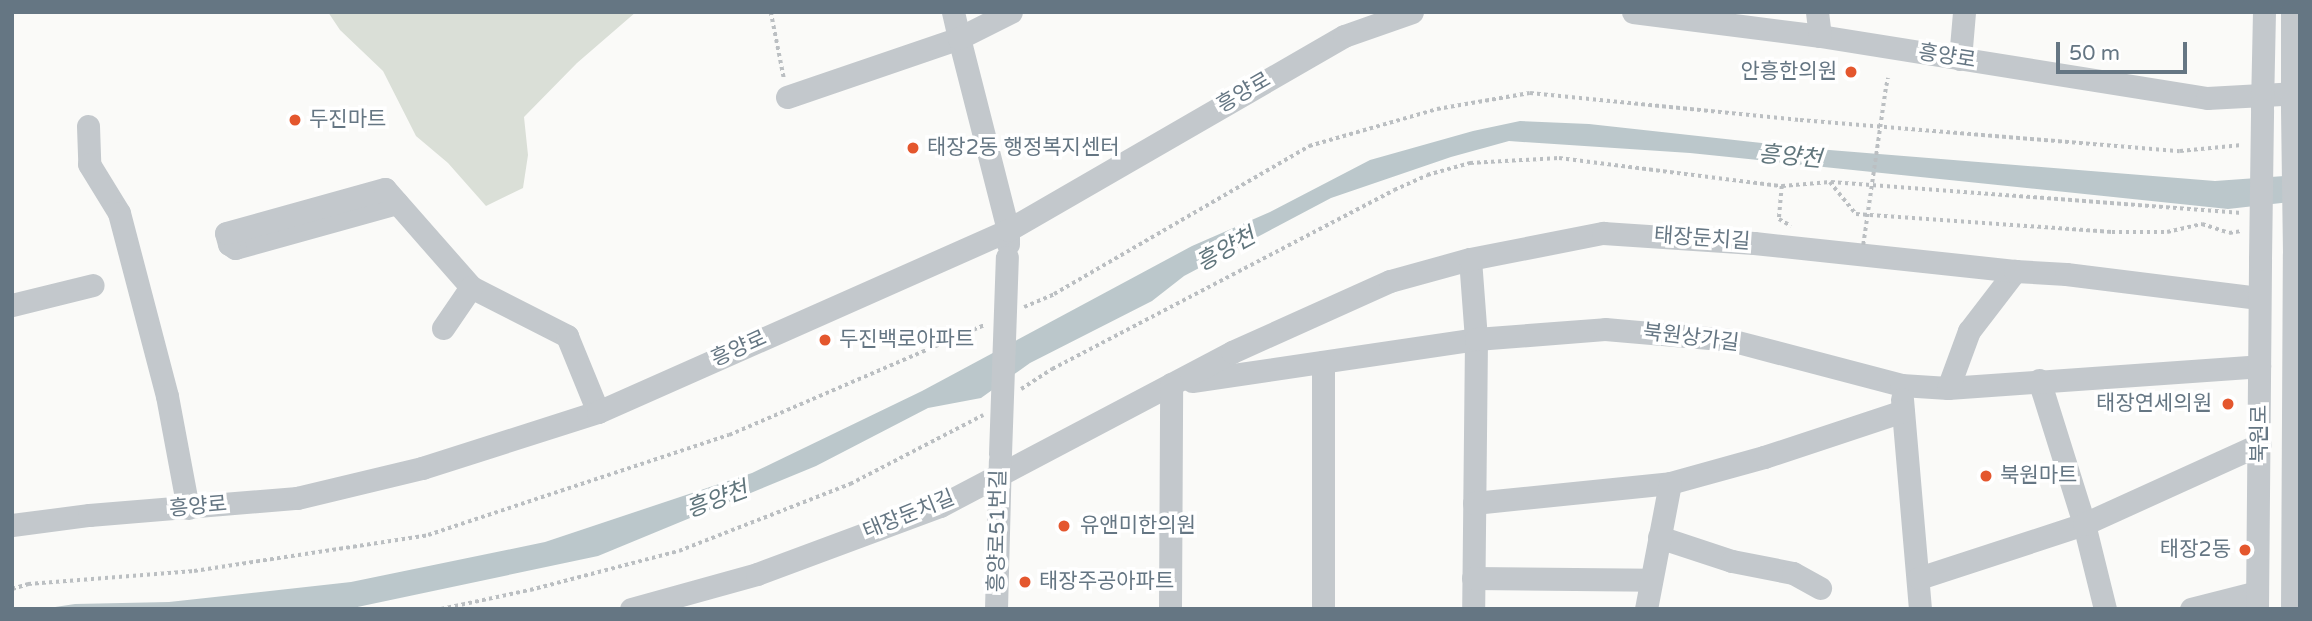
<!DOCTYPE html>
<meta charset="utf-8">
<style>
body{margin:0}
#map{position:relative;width:2312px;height:621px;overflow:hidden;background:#fafaf8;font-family:"Varela Round","Noto Sans KR",sans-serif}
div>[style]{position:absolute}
.green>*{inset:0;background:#dadfd7}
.water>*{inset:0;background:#bbc7cb}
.path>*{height:3.5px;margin-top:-1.75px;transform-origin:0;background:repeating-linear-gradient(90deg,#bbbfc2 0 3.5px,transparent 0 7px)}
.minor>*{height:23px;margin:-11.5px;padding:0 11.5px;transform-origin:11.5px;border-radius:11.5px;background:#c3c8cc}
.path-bridge>*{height:3.5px;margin-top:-1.75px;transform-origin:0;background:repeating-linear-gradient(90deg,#bbbfc2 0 3.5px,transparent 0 7px)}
.minor-bridge>*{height:23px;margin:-11.5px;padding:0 11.5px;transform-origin:11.5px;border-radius:11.5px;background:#c3c8cc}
.dots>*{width:19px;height:19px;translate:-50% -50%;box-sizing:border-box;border:4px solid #fff;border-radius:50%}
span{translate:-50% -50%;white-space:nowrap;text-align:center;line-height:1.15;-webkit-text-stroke:7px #fff;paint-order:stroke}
.street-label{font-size:21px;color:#657683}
.poi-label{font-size:21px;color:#657683}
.right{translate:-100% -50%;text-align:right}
.left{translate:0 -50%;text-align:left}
.water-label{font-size:23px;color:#60757c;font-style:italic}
.frame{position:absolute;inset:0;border:14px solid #657683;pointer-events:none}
.scale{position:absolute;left:2056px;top:42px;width:131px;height:32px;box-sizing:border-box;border:4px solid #657683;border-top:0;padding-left:9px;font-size:21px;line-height:24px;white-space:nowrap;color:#657683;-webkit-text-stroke:5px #fff;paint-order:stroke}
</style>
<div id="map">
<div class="green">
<div style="clip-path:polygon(328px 12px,636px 12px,577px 63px,524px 117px,528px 155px,523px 188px,486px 206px,448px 163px,416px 136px,383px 71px,340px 30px)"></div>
</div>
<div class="water">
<div style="clip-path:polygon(1520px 121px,1589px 124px,1817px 149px,2215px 181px,2300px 175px,2300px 201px,2228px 209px,1690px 153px,1509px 141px,1451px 157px,1331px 198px,1184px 276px,1152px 301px,1030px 363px,981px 398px,928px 408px,816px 466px,598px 556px,348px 609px,42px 609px,75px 604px,169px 602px,351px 582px,545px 542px,752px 473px,922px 391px,1192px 246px,1270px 212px,1370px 160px,1473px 131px)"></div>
</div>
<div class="path">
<div style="left:771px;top:12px;width:67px;rotate:78.9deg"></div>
<div style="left:1886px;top:86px;width:8px;rotate:-76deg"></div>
<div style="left:1831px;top:182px;width:412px;rotate:4.3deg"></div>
<div style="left:1782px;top:186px;width:33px;rotate:95deg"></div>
<div style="left:1779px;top:219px;width:14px;rotate:30deg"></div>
<div style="left:1024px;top:307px;width:33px;rotate:-23deg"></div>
<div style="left:1054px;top:294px;width:295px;rotate:-30.1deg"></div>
<div style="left:1309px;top:146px;width:133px;rotate:-16.1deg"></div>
<div style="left:1437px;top:109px;width:94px;rotate:-9.8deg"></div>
<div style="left:1530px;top:93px;width:271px;rotate:5.7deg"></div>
<div style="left:1800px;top:120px;width:381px;rotate:4.7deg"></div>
<div style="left:2180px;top:151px;width:62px;rotate:-5.5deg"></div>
<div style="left:1021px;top:389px;width:37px;rotate:-33deg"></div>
<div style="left:1052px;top:369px;width:386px;rotate:-27.6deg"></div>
<div style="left:1394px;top:190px;width:36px;rotate:-24deg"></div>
<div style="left:1427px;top:175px;width:45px;rotate:-15.6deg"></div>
<div style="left:1470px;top:163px;width:89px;rotate:-3.2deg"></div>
<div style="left:1559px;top:158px;width:225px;rotate:7.2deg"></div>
<div style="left:1782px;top:186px;width:48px;rotate:-4.8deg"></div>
<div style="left:1830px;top:182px;width:41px;rotate:50.9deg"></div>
<div style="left:1856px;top:214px;width:257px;rotate:4deg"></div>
<div style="left:2112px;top:232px;width:55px"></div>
<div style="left:2167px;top:232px;width:36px;rotate:-13deg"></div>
<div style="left:2202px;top:224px;width:28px;rotate:18deg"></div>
<div style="left:2229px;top:233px;width:12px;rotate:-9deg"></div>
<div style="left:12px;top:589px;width:17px;rotate:-17deg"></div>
<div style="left:28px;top:584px;width:167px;rotate:-4.5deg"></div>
<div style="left:194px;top:571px;width:237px;rotate:-8.7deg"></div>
<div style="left:428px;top:535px;width:317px;rotate:-18.4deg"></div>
<div style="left:729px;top:435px;width:279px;rotate:-23.3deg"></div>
<div style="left:441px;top:609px;width:91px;rotate:-12.1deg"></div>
<div style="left:530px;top:590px;width:154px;rotate:-14.7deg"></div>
<div style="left:679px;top:551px;width:184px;rotate:-21.4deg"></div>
<div style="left:850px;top:484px;width:150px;rotate:-27.4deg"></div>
</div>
<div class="minor">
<div style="left:1633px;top:12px;width:189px;rotate:7.3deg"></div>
<div style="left:1820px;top:36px;width:392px;rotate:9.1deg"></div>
<div style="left:2207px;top:98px;width:93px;rotate:-3.1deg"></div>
<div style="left:1817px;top:12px;width:24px;rotate:83deg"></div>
<div style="left:1960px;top:59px;width:47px;rotate:-85.1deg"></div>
<div style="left:787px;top:97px;width:182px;rotate:-18.9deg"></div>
<div style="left:959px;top:38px;width:27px;rotate:-103deg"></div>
<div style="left:2262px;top:107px;width:95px;rotate:-88.8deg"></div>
<div style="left:2292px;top:107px;width:95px;rotate:-90deg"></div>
<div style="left:88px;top:126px;width:38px;rotate:88deg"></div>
<div style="left:89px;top:164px;width:57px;rotate:58.5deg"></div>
<div style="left:119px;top:213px;width:189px;rotate:75.3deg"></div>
<div style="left:167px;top:396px;width:114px;rotate:79.4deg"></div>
<div style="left:397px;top:203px;width:168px;rotate:164.5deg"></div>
<div style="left:235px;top:248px;width:7px;rotate:-146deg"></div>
<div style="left:229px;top:244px;width:11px;rotate:-105deg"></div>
<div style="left:226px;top:233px;width:165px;rotate:-15.5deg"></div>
<div style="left:385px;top:189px;width:130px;rotate:48.7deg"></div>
<div style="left:471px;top:287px;width:108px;rotate:27deg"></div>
<div style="left:567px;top:336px;width:82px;rotate:67.8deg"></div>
<div style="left:1008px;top:244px;width:14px;rotate:-90deg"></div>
<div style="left:1008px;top:230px;width:198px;rotate:-104.3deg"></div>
<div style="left:959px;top:38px;width:58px;rotate:-26.6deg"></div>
<div style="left:1470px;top:259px;width:80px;rotate:85.7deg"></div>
<div style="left:1476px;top:339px;width:270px;rotate:90.6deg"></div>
<div style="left:12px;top:305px;width:83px;rotate:-13.9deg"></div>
<div style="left:443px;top:328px;width:50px;rotate:-55.7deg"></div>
<div style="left:2039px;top:380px;width:151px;rotate:72.6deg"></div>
<div style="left:2084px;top:524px;width:88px;rotate:76.1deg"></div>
<div style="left:1192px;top:381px;width:287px;rotate:-8.4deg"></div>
<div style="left:1476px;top:339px;width:129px;rotate:-4.4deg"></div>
<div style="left:1605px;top:329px;width:125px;rotate:5deg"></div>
<div style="left:1730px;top:340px;width:177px;rotate:14.7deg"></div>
<div style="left:1901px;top:385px;width:47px;rotate:3.7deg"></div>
<div style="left:1948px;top:388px;width:312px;rotate:-4deg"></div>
<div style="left:1948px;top:388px;width:61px;rotate:-69.8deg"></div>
<div style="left:1969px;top:331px;width:76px;rotate:-52.5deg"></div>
<div style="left:1902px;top:399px;width:211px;rotate:85.1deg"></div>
<div style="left:1474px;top:503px;width:197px;rotate:-5.8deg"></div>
<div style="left:1670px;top:483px;width:98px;rotate:-15.5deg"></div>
<div style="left:1764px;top:457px;width:146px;rotate:-18.3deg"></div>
<div style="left:12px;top:525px;width:78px;rotate:-7.4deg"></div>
<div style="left:89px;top:515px;width:209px;rotate:-4.7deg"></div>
<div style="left:297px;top:498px;width:129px;rotate:-13.5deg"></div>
<div style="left:422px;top:468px;width:185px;rotate:-17.7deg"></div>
<div style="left:598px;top:412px;width:449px;rotate:-23.9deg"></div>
<div style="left:1008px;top:230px;width:388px;rotate:-30deg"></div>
<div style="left:1344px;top:36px;width:72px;rotate:-19.4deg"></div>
<div style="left:1659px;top:537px;width:77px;rotate:18.2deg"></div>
<div style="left:1732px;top:561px;width:62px;rotate:11.1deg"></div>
<div style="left:1793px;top:573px;width:31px;rotate:29deg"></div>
<div style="left:1473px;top:578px;width:178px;rotate:0.6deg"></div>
<div style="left:1919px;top:578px;width:174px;rotate:-18.1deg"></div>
<div style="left:2084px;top:524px;width:193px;rotate:-24.4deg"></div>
<div style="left:631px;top:609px;width:131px;rotate:-15.5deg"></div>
<div style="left:757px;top:574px;width:195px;rotate:-20.4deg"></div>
<div style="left:940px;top:506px;width:330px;rotate:-27.8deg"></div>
<div style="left:1232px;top:352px;width:173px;rotate:-24.2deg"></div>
<div style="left:1390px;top:281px;width:83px;rotate:-15.4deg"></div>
<div style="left:1470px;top:259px;width:136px;rotate:-11.1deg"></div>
<div style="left:1603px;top:233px;width:151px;rotate:3.8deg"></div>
<div style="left:1754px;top:243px;width:262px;rotate:6.1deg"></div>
<div style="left:2015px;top:271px;width:51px;rotate:3.4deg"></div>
<div style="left:2066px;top:274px;width:194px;rotate:7.1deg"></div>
<div style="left:996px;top:609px;width:148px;rotate:-88.5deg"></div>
<div style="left:1170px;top:609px;width:225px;rotate:-89.7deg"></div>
<div style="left:1323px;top:609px;width:247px;rotate:-90deg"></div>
<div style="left:1646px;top:609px;width:128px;rotate:-79.2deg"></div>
<div style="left:2191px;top:609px;width:68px;rotate:-14.4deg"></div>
<div style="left:2257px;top:609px;width:350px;rotate:-89.5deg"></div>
<div style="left:2292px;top:609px;width:355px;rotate:-89.7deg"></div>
</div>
<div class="path-bridge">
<div style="left:1863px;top:245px;width:161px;rotate:-81.8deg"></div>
</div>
<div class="minor-bridge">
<div style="left:2292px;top:110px;width:144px;rotate:89.2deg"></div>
<div style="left:2260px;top:259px;width:149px;rotate:-89.2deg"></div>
<div style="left:1000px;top:454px;width:197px;rotate:-88deg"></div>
</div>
<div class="dots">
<div style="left:1851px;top:72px;background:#e4572e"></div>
<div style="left:295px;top:120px;background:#e4572e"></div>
<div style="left:913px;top:148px;background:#e4572e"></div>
<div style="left:825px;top:340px;background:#e4572e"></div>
<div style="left:2228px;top:404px;background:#e4572e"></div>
<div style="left:1986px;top:476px;background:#e4572e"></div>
<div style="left:1064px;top:526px;background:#e4572e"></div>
<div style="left:2245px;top:550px;background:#e4572e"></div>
<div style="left:1025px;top:582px;background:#e4572e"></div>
</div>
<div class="street-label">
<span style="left:1947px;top:57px;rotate:9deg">흥양로</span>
<span style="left:1244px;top:93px;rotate:-30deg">흥양로</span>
<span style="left:1702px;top:239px;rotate:4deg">태장둔치길</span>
<span style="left:1691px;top:338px;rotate:7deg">북원상가길</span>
<span style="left:739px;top:349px;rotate:-24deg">흥양로</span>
<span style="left:2260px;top:434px;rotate:-90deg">북원로</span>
<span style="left:198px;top:507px;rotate:-5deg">흥양로</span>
<span style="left:909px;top:515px;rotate:-22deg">태장둔치길</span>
<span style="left:998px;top:531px;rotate:-89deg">흥양로51번길</span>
</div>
<div class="poi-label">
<span class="right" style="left:1837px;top:72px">안흥한의원</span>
<span class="left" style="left:309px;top:120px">두진마트</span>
<span class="left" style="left:927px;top:148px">태장2동 행정복지센터</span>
<span class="left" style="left:839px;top:340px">두진백로아파트</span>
<span class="right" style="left:2212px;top:404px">태장연세의원</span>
<span class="left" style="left:2000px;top:476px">북원마트</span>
<span class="left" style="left:1080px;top:526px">유앤미한의원</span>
<span class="right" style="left:2231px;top:550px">태장2동</span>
<span class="left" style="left:1039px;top:582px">태장주공아파트</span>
</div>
<div class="water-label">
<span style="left:1790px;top:157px;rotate:5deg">흥양천</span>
<span style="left:1226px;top:250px;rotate:-29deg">흥양천</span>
<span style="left:717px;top:500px;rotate:-20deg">흥양천</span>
</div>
<div class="frame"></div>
<div class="scale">50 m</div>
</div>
